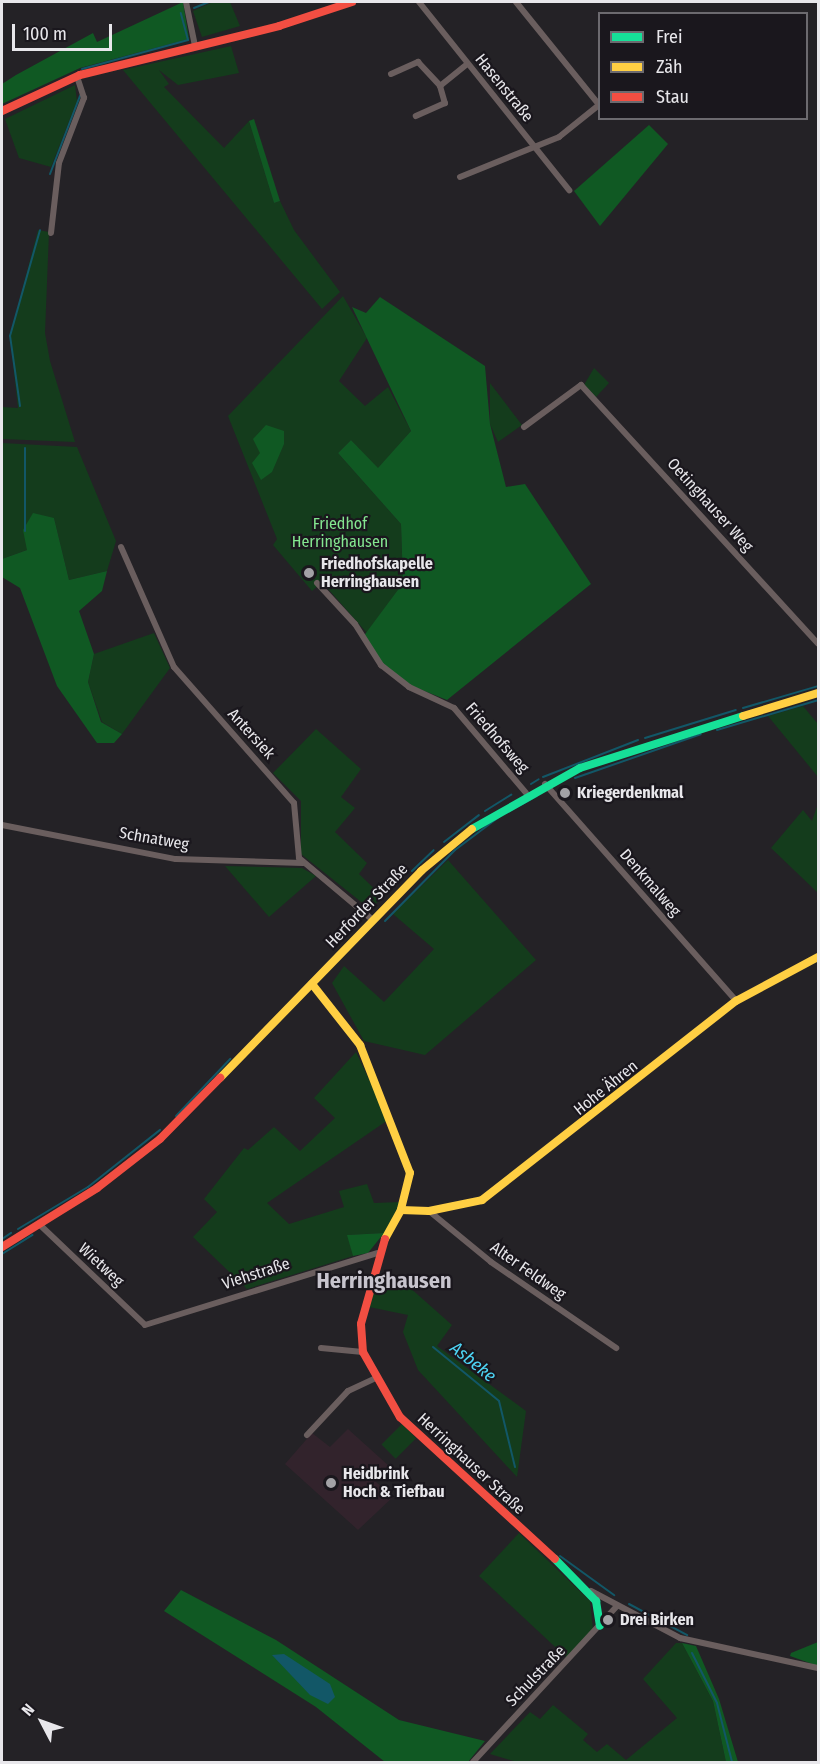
<!DOCTYPE html>
<meta charset="utf-8">
<style>
body{margin:0}
#map{position:relative;width:820px;height:1764px;overflow:hidden;background:#242226;font-family:"Fira Sans Condensed",sans-serif}
div>[style]{position:absolute}
.commercial>*{inset:0;background:#32232c}
.green>*{inset:0;background:#143c1c;transform-origin:0 0}
.forest>*{inset:0;background:#105923}
.water>*{inset:0;background:#125767}
.stream>*{height:2px;margin:-1px;padding:0 1px;transform-origin:1px;border-radius:1px;background:#125767}
.street>*{height:6px;margin:-3px;padding:0 3px;transform-origin:3px;border-radius:3px;background:#6a5e5e}
.fast>*{height:8px;margin:-4px;padding:0 4px;transform-origin:4px;border-radius:4px;background:#16e098}
.slow>*{height:8px;margin:-4px;padding:0 4px;transform-origin:4px;border-radius:4px;background:#ffcf43}
.jam>*{height:8px;margin:-4px;padding:0 4px;transform-origin:4px;border-radius:4px;background:#f24e42}
.dots>*{width:16px;height:16px;translate:-50% -50%;box-sizing:border-box;border:3px solid #1a171d;border-radius:50%}
span{translate:-50% -50%;white-space:nowrap;text-align:center;line-height:1.15;-webkit-text-stroke:4.5px #1a171d;paint-order:stroke}
.street-label{font-size:16px;color:#e8e7eb}
.park-label{font-size:16px;color:#84e790}
.poi-label{font-size:16px;color:#e8e7eb;font-weight:700}
.left{translate:0 -50%;text-align:left}
.water-label{font-size:18px;color:#4dd4f4;font-style:italic}
.district-label{font-size:22px;color:#c7c4cd;font-weight:700}
.frame{position:absolute;inset:0;border:3px solid #e8e7eb;pointer-events:none}
.legend{position:absolute;left:598px;top:12px;width:210px;height:108px;box-sizing:border-box;background:#1a171d;border:2px solid #6c6a6f;margin:0;padding:8px 10px;list-style:none;font-size:18px;color:#e8e7eb}
.legend li{display:flex;align-items:center;gap:12px;height:30px}
.legend b{width:30px;border:2px solid #6c6a6f}
.north{position:absolute;left:12px;top:1692px;width:60px;height:60px;-webkit-text-stroke:4px #1a171d;paint-order:stroke;rotate:311deg;font-size:16px;font-weight:700;line-height:24px;text-align:center;color:#e8e7eb}
.north::after{content:'';display:block;margin:auto;width:21px;height:27px;background:#e8e7eb;clip-path:polygon(50% 0,100% 100%,50% 72%,0 100%)}
.scale{position:absolute;left:12px;top:24px;width:100px;height:27px;box-sizing:border-box;border:3px solid #e8e7eb;border-top:0;padding-left:8px;font-size:18px;line-height:21px;white-space:nowrap;color:#e8e7eb;-webkit-text-stroke:4px #1a171d;paint-order:stroke}
</style>
<div id="map">
<div class="commercial">
<div style="clip-path:polygon(348px 1429px,389px 1466px,375px 1481px,393px 1497px,358px 1530px,285px 1464px,312px 1433px,330px 1447px)"></div>
</div>
<div class="green">
<div style="clip-path:polygon(213px 2px,230px 2px,240px 26px,202px 37px,193px 11px)"></div>
<div style="clip-path:polygon(231px 46px,239px 73px,178px 85px,159px 70px,169px 84px,164px 87px,224px 148px,249px 121px,274px 203px,280px 201px,294px 230px,340px 292px,322px 309px,123px 70px)"></div>
<div style="clip-path:polygon(75px 85px,77px 101px,51px 167px,19px 158px,5px 119px)"></div>
<div style="clip-path:polygon(38px 230px,49px 232px,45px 333px,50px 361px,75px 442px,2px 439px,2px 407px,18px 408px,10px 336px)"></div>
<div style="clip-path:polygon(343px 296px,367px 338px,339px 381px,365px 406px,388px 387px,411px 431px,378px 469px,351px 440px,338px 453px,401px 524px,403px 583px,367px 633px,322px 582px,312px 591px,273px 545px,277px 539px,228px 416px)"></div>
<div style="clip-path:polygon(594px 368px,609px 383px,596px 397px,584px 385px)"></div>
<div style="clip-path:polygon(490px 383px,522px 425px,498px 442px,490px 424px)"></div>
<div style="clip-path:polygon(2px 443px,77px 447px,116px 541px,107px 571px,69px 580px,54px 518px,27px 550px,2px 559px)"></div>
<div style="clip-path:polygon(154px 633px,170px 668px,122px 734px,102px 722px,88px 682px,94px 654px)"></div>
<div style="clip-path:polygon(803px 706px,818px 724px,818px 777px,768px 716px)"></div>
<div style="clip-path:polygon(316px 729px,361px 769px,341px 797px,355px 808px,335px 832px,367px 863px,359px 874px,383px 897px,370px 909px,301px 854px,301px 801px,273px 773px)"></div>
<div style="clip-path:polygon(818px 804px,818px 893px,771px 848px,803px 810px,812px 821px)"></div>
<div style="clip-path:polygon(448px 860px,536px 960px,425px 1055px,364px 1041px,332px 983px,344px 966px,384px 1002px,434px 949px,393px 914px)"></div>
<div style="clip-path:polygon(225px 866px,302px 868px,316px 876px,269px 917px)"></div>
<div style="clip-path:polygon(356px 1052px,388px 1120px,267px 1203px,289px 1224px,344px 1207px,339px 1191px,367px 1184px,374px 1203px,401px 1202px,384px 1233px,348px 1235px,353px 1256px,247px 1289px,193px 1237px,217px 1212px,204px 1199px,244px 1148px,248px 1150px,274px 1127px,300px 1151px,335px 1118px,314px 1098px)"></div>
<div style="clip-path:polygon(375px 1273px,408px 1286px,452px 1325px,437px 1346px,526px 1411px,517px 1477px,418px 1370px,403px 1332px,408px 1315px,369px 1307px)"></div>
<div style="left:402px;top:1424px;width:20px;height:29px;rotate:45deg"></div>
<div style="clip-path:polygon(519px 1533px,590px 1601px,593px 1629px,567px 1658px,479px 1576px)"></div>
<div style="clip-path:polygon(676px 1643px,682px 1643px,713px 1701px,726px 1762px,517px 1762px,490px 1754px,530px 1712px,540px 1719px,553px 1705px,588px 1734px,583px 1740px,597px 1752px,607px 1744px,626px 1760px,677px 1718px,643px 1679px)"></div>
</div>
<div class="forest">
<div style="clip-path:polygon(183px 2px,189px 39px,80px 68px,2px 104px,2px 84px,16px 75px,93px 33px,97px 42px)"></div>
<div style="clip-path:polygon(254px 119px,280px 201px,274px 203px,249px 121px)"></div>
<div style="clip-path:polygon(649px 125px,668px 144px,600px 226px,574px 191px)"></div>
<div style="clip-path:polygon(380px 297px,485px 366px,490px 424px,506px 487px,525px 484px,591px 584px,447px 700px,412px 686px,383px 664px,363px 637px,403px 583px,401px 524px,338px 453px,351px 440px,378px 468px,411px 431px,352px 307px,366px 313px)"></div>
<div style="clip-path:polygon(266px 425px,284px 431px,284px 444px,272px 472px,261px 480px,252px 463px,260px 453px,253px 439px)"></div>
<div style="clip-path:polygon(33px 513px,54px 518px,69px 580px,107px 571px,102px 591px,79px 611px,94px 654px,88px 682px,101px 722px,122px 734px,114px 743px,97px 743px,57px 686px,20px 588px,2px 577px,2px 559px,27px 550px,23px 530px)"></div>
<div style="clip-path:polygon(384px 1233px,368px 1253px,353px 1256px,347px 1235px)"></div>
<div style="clip-path:polygon(181px 1590px,276px 1640px,399px 1720px,485px 1741px,468px 1762px,385px 1762px,316px 1707px,164px 1611px)"></div>
<div style="clip-path:polygon(818px 1642px,818px 1666px,790px 1656px,791px 1653px)"></div>
<div style="clip-path:polygon(682px 1643px,696px 1646px,719px 1699px,738px 1762px,726px 1762px,713px 1701px)"></div>
</div>
<div class="water">
<div style="clip-path:polygon(284px 1654px,330px 1684px,335px 1697px,328px 1704px,310px 1695px,272px 1655px)"></div>
</div>
<div class="stream">
<div style="left:194px;top:8px;width:16px;rotate:-22deg"></div>
<div style="left:82px;top:69px;width:110px;rotate:-15.3deg"></div>
<div style="left:188px;top:40px;width:28px;rotate:-105deg"></div>
<div style="left:50px;top:174px;width:84px;rotate:-69deg"></div>
<div style="left:20px;top:406px;width:71px;rotate:-98.1deg"></div>
<div style="left:10px;top:336px;width:110px;rotate:-74.2deg"></div>
<div style="left:25px;top:448px;width:83px;rotate:90deg"></div>
<div style="left:743px;top:708px;width:78px;rotate:-16.3deg"></div>
<div style="left:717px;top:730px;width:105px;rotate:-16.5deg"></div>
<div style="left:645px;top:738px;width:95px;rotate:-17.1deg"></div>
<div style="left:543px;top:777px;width:102px;rotate:-21.3deg"></div>
<div style="left:575px;top:778px;width:133px;rotate:-19.2deg"></div>
<div style="left:531px;top:784px;width:9px;rotate:-32deg"></div>
<div style="left:485px;top:811px;width:31px;rotate:-32deg"></div>
<div style="left:506px;top:813px;width:35px;rotate:-29deg"></div>
<div style="left:444px;top:842px;width:44px;rotate:-37.6deg"></div>
<div style="left:412px;top:871px;width:30px;rotate:-44deg"></div>
<div style="left:385px;top:921px;width:100px;rotate:-45.4deg"></div>
<div style="left:455px;top:850px;width:55px;rotate:-36.9deg"></div>
<div style="left:176px;top:1116px;width:79px;rotate:-46.5deg"></div>
<div style="left:18px;top:1229px;width:82px;rotate:-31deg"></div>
<div style="left:88px;top:1187px;width:92px;rotate:-38.4deg"></div>
<div style="left:2px;top:1239px;width:11px;rotate:-34deg"></div>
<div style="left:2px;top:1254px;width:36px;rotate:-32deg"></div>
<div style="left:433px;top:1347px;width:85px;rotate:39.3deg"></div>
<div style="left:499px;top:1401px;width:68px;rotate:76.4deg"></div>
<div style="left:560px;top:1556px;width:67px;rotate:35.8deg"></div>
<div style="left:629px;top:1604px;width:66px;rotate:28.1deg"></div>
<div style="left:692px;top:1653px;width:56px;rotate:63.4deg"></div>
<div style="left:717px;top:1703px;width:61px;rotate:75.7deg"></div>
</div>
<div class="street">
<div style="left:186px;top:2px;width:45px;rotate:78.4deg"></div>
<div style="left:419px;top:2px;width:241px;rotate:51.4deg"></div>
<div style="left:516px;top:2px;width:132px;rotate:51.1deg"></div>
<div style="left:391px;top:74px;width:30px;rotate:-24deg"></div>
<div style="left:418px;top:62px;width:33px;rotate:47deg"></div>
<div style="left:440px;top:86px;width:18px;rotate:74deg"></div>
<div style="left:445px;top:103px;width:32px;rotate:156deg"></div>
<div style="left:440px;top:86px;width:35px;rotate:-39deg"></div>
<div style="left:460px;top:177px;width:107px;rotate:-22deg"></div>
<div style="left:559px;top:137px;width:53px;rotate:-38.8deg"></div>
<div style="left:51px;top:233px;width:70px;rotate:-83.5deg"></div>
<div style="left:59px;top:163px;width:70px;rotate:-69deg"></div>
<div style="left:84px;top:98px;width:23px;rotate:-108deg"></div>
<div style="left:524px;top:427px;width:71px;rotate:-36.4deg"></div>
<div style="left:581px;top:385px;width:351px;rotate:47.5deg"></div>
<div style="left:121px;top:547px;width:131px;rotate:66.2deg"></div>
<div style="left:174px;top:667px;width:181px;rotate:48.6deg"></div>
<div style="left:294px;top:803px;width:55px;rotate:84.8deg"></div>
<div style="left:299px;top:858px;width:97px;rotate:40deg"></div>
<div style="left:317px;top:583px;width:56px;rotate:47.2deg"></div>
<div style="left:355px;top:624px;width:49px;rotate:57.6deg"></div>
<div style="left:381px;top:665px;width:36px;rotate:38deg"></div>
<div style="left:409px;top:687px;width:50px;rotate:25deg"></div>
<div style="left:454px;top:708px;width:111px;rotate:49.7deg"></div>
<div style="left:545px;top:784px;width:289px;rotate:48.6deg"></div>
<div style="left:2px;top:825px;width:177px;rotate:11.1deg"></div>
<div style="left:176px;top:859px;width:127px;rotate:1.8deg"></div>
<div style="left:429px;top:1211px;width:80px;rotate:39.4deg"></div>
<div style="left:491px;top:1262px;width:152px;rotate:34.5deg"></div>
<div style="left:39px;top:1224px;width:146px;rotate:43.6deg"></div>
<div style="left:145px;top:1325px;width:243px;rotate:-17.2deg"></div>
<div style="left:321px;top:1348px;width:42px;rotate:5.4deg"></div>
<div style="left:307px;top:1435px;width:60px;rotate:-47deg"></div>
<div style="left:348px;top:1391px;width:31px;rotate:-25deg"></div>
<div style="left:591px;top:1591px;width:101px;rotate:27.8deg"></div>
<div style="left:680px;top:1638px;width:141px;rotate:12.3deg"></div>
<div style="left:473px;top:1762px;width:212px;rotate:-47.3deg"></div>
</div>
<div class="fast">
<div style="left:472px;top:829px;width:124px;rotate:-29.5deg"></div>
<div style="left:580px;top:768px;width:171px;rotate:-17.7deg"></div>
<div style="left:555px;top:1559px;width:59px;rotate:45.7deg"></div>
<div style="left:596px;top:1601px;width:25px;rotate:81deg"></div>
</div>
<div class="slow">
<div style="left:743px;top:716px;width:78px;rotate:-17deg"></div>
<div style="left:312px;top:984px;width:78px;rotate:51.8deg"></div>
<div style="left:360px;top:1045px;width:137px;rotate:68.7deg"></div>
<div style="left:410px;top:1173px;width:38px;rotate:104deg"></div>
<div style="left:401px;top:1210px;width:33px;rotate:119deg"></div>
<div style="left:220px;top:1078px;width:289px;rotate:-45.8deg"></div>
<div style="left:421px;top:871px;width:66px;rotate:-39.5deg"></div>
<div style="left:401px;top:1210px;width:28px;rotate:2deg"></div>
<div style="left:429px;top:1211px;width:54px;rotate:-11.7deg"></div>
<div style="left:482px;top:1200px;width:323px;rotate:-38.1deg"></div>
<div style="left:736px;top:1001px;width:93px;rotate:-28.2deg"></div>
</div>
<div class="jam">
<div style="left:2px;top:111px;width:86px;rotate:-24.8deg"></div>
<div style="left:80px;top:75px;width:205px;rotate:-13.8deg"></div>
<div style="left:279px;top:26px;width:77px;rotate:-18.2deg"></div>
<div style="left:385px;top:1239px;width:88px;rotate:105.8deg"></div>
<div style="left:361px;top:1324px;width:28px;rotate:86deg"></div>
<div style="left:363px;top:1352px;width:75px;rotate:60.4deg"></div>
<div style="left:400px;top:1417px;width:210px;rotate:42.5deg"></div>
<div style="left:2px;top:1247px;width:112px;rotate:-31.8deg"></div>
<div style="left:97px;top:1188px;width:80px;rotate:-37.9deg"></div>
<div style="left:160px;top:1139px;width:86px;rotate:-45.5deg"></div>
</div>
<div class="dots">
<div style="left:309px;top:573px;background:#a3a2a6"></div>
<div style="left:565px;top:793px;background:#a3a2a6"></div>
<div style="left:331px;top:1483px;background:#a3a2a6"></div>
<div style="left:608px;top:1620px;background:#a3a2a6"></div>
</div>
<div class="street-label">
<span style="left:504px;top:88px;rotate:51deg">Hasenstraße</span>
<span style="left:710px;top:505px;rotate:48deg">Oetinghauser Weg</span>
<span style="left:251px;top:734px;rotate:48deg">Antersiek</span>
<span style="left:497px;top:738px;rotate:49deg">Friedhofsweg</span>
<span style="left:154px;top:839px;rotate:10deg">Schnatweg</span>
<span style="left:650px;top:883px;rotate:49deg">Denkmalweg</span>
<span style="left:367px;top:906px;rotate:-46deg">Herforder Straße</span>
<span style="left:606px;top:1088px;rotate:-39deg">Hohe Ähren</span>
<span style="left:101px;top:1265px;rotate:43deg">Wietweg</span>
<span style="left:528px;top:1271px;rotate:35deg">Alter Feldweg</span>
<span style="left:256px;top:1274px;rotate:-18deg">Viehstraße</span>
<span style="left:471px;top:1464px;rotate:43deg">Herringhauser Straße</span>
<span style="left:536px;top:1676px;rotate:-46deg">Schulstraße</span>
</div>
<div class="park-label">
<span style="left:340px;top:533px">Friedhof<br>Herringhausen</span>
</div>
<div class="poi-label">
<span class="left" style="left:321px;top:573px">Friedhofskapelle<br>Herringhausen</span>
<span class="left" style="left:577px;top:793px">Kriegerdenkmal</span>
<span class="left" style="left:343px;top:1483px">Heidbrink<br>Hoch &amp; Tiefbau</span>
<span class="left" style="left:620px;top:1620px">Drei Birken</span>
</div>
<div class="water-label">
<span style="left:473px;top:1362px;rotate:39deg">Asbeke</span>
</div>
<div class="district-label">
<span style="left:384px;top:1281px">Herringhausen</span>
</div>
<div class="frame"></div>
<ul class="legend">
<li><b style="height:8px;background:#16e098"></b>Frei</li>
<li><b style="height:8px;background:#ffcf43"></b>Zäh</li>
<li><b style="height:8px;background:#f24e42"></b>Stau</li>
</ul>
<div class="north">N</div>
<div class="scale">100 m</div>
</div>
